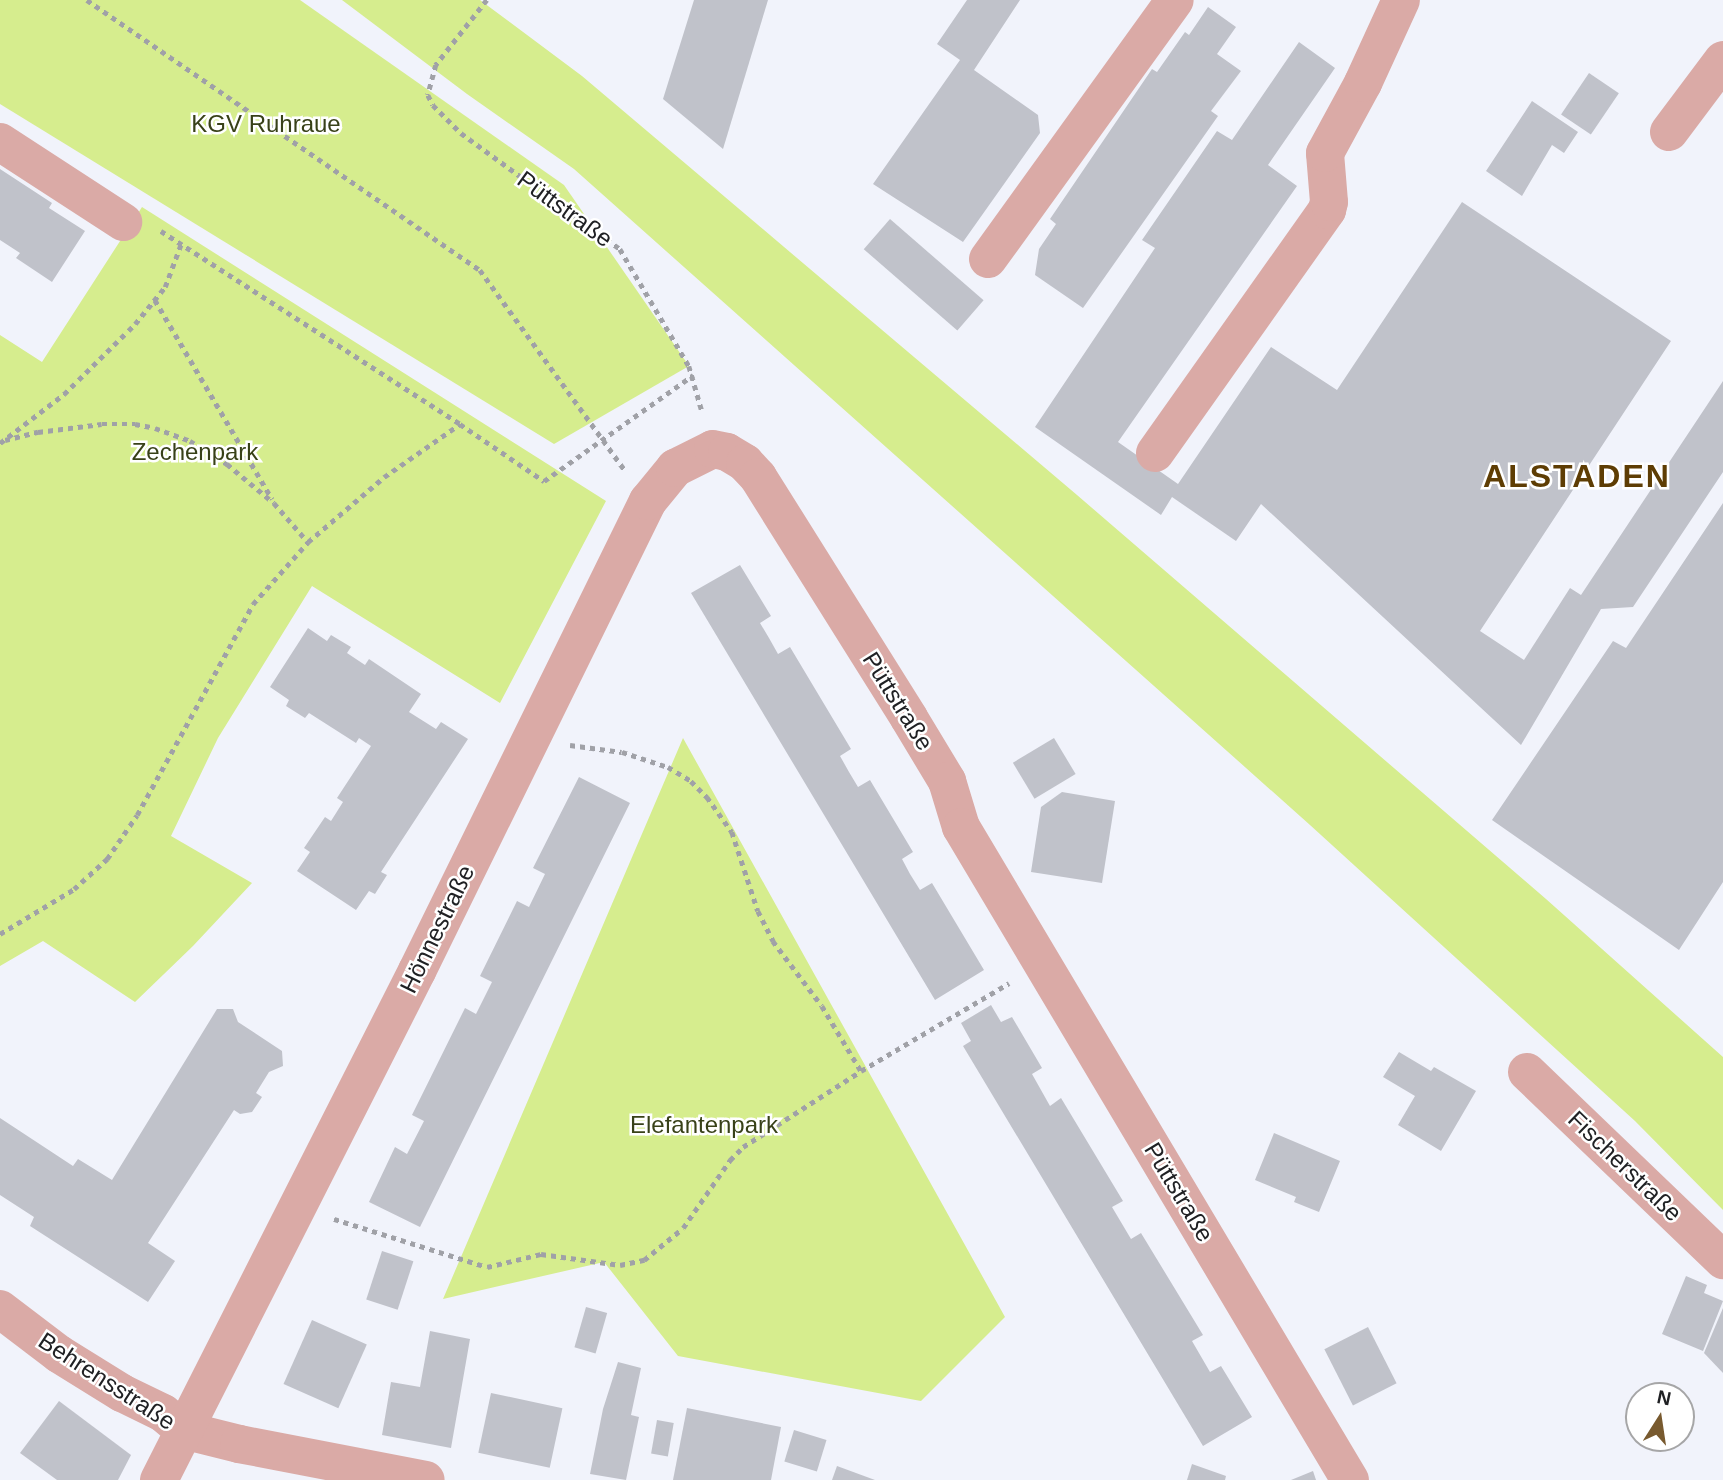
<!DOCTYPE html>
<meta charset="utf-8">
<style>
body{margin:0}
#map{position:relative;width:1723px;height:1480px;overflow:hidden;background:#f1f3fb;font-family:Arial,sans-serif}
div>[style]{position:absolute}
.green>*{inset:0;background:#d6ed8e}
.building>*{inset:0;background:#c0c2ca;transform-origin:0 0}
.path>*{height:4.5px;margin-top:-2.25px;transform-origin:0;background:repeating-linear-gradient(90deg,#a0a1a7 0 5px,transparent 0 10px)}
.minor>*{height:38px;margin:-19px;padding:0 19px;transform-origin:19px;border-radius:19px;background:#daaaa6}
span{translate:-50% -50%;white-space:nowrap;text-align:center;line-height:1.15;-webkit-text-stroke:5px #fff;paint-order:stroke}
.park-label{font-size:24px;color:#384118}
.street-label{font-size:24px;color:#202124}
.district-label{font-size:32px;color:#5e3d04;font-weight:700;letter-spacing:2px}
.north{position:absolute;left:1625px;top:1382px;width:70px;height:70px;box-sizing:border-box;background:#fff;border:2px solid #a6a6a7;border-radius:50%;rotate:12deg;font-size:19px;font-weight:700;line-height:28px;text-align:center;color:#202124}
.north::after{content:'';display:block;margin:auto;width:24px;height:32px;background:#785a2f;clip-path:polygon(50% 0,100% 100%,50% 72%,0 100%)}
</style>
<div id="map">
<div class="green">
<div style="clip-path:polygon(0 0,300px 0,564px 185px,689px 366px,554px 444px,0 104px)"></div>
<div style="clip-path:polygon(342px 0,480px 0,582px 76px,1077px 495px,1546px 899px,1723px 1057px,1723px 1210px,1635px 1121px,1310px 825px,574px 169px,467px 94px)"></div>
<div style="clip-path:polygon(142px 207px,606px 501px,500px 703px,312px 586px,218px 738px,171px 836px,252px 883px,193px 946px,135px 1002px,43px 941px,0 966px,0 335px,42px 362px)"></div>
<div style="clip-path:polygon(683px 738px,1005px 1317px,921px 1401px,678px 1356px,604px 1262px,443px 1299px)"></div>
</div>
<div class="building">
<div style="clip-path:polygon(694px 0,768px 0,723px 149px,663px 99px)"></div>
<div style="clip-path:polygon(967px 0,1020px 0,974px 70px,1038px 115px,1040px 133px,963px 242px,873px 184px,960px 60px,937px 44px)"></div>
<div style="clip-path:polygon(1208px 7px,1236px 27px,1217px 54px,1241px 71px,1211px 111px,1218px 116px,1083px 308px,1035px 275px,1039px 249px,1056px 224px,1050px 219px,1152px 69px,1157px 72px,1185px 32px,1189px 35px)"></div>
<div style="clip-path:polygon(1299px 42px,1335px 68px,1268px 165px,1297px 186px,1118px 442px,1178px 484px,1271px 347px,1337px 390px,1462px 202px,1671px 341px,1480px 631px,1524px 660px,1570px 588px,1581px 595px,1723px 381px,1723px 472px,1633px 607px,1601px 609px,1521px 745px,1261px 504px,1236px 541px,1172px 497px,1161px 515px,1035px 427px,1155px 248px,1142px 240px,1217px 131px,1232px 140px)"></div>
<div style="left:1589px;top:73px;width:36px;height:50px;rotate:34deg"></div>
<div style="clip-path:polygon(1532px 101px,1578px 132px,1564px 153px,1552px 145px,1522px 196px,1486px 171px)"></div>
<div style="clip-path:polygon(0 169px,52px 203px,49px 208px,85px 231px,52px 282px,16px 258px,20px 253px,0 240px)"></div>
<div style="left:890px;top:219px;width:124px;height:40px;rotate:41deg"></div>
<div style="clip-path:polygon(1723px 503px,1723px 882px,1679px 950px,1492px 820px,1613px 641px,1626px 648px)"></div>
<div style="clip-path:polygon(740px 565px,771px 616px,760px 623px,769px 638px,778px 654px,790px 647px,851px 749px,840px 756px,849px 772px,858px 787px,870px 780px,913px 852px,902px 859px,910px 874px,920px 890px,932px 883px,984px 970px,935px 1000px,691px 593px)"></div>
<div style="clip-path:polygon(308px 628px,327px 641px,331px 635px,351px 647px,347px 653px,365px 665px,369px 659px,421px 694px,409px 712px,436px 729px,441px 722px,468px 739px,381px 872px,387px 875px,375px 894px,369px 891px,356px 910px,297px 871px,310px 852px,304px 848px,325px 817px,331px 821px,343px 802px,337px 798px,371px 746px,359px 738px,356px 743px,309px 713px,305px 718px,286px 706px,289px 700px,270px 687px)"></div>
<div style="left:1054px;top:738px;width:42px;height:48px;rotate:59deg"></div>
<div style="clip-path:polygon(579px 777px,630px 803px,420px 1227px,369px 1202px,395px 1147px,407px 1154px,424px 1121px,412px 1115px,465px 1008px,476px 1014px,492px 982px,480px 976px,517px 901px,529px 907px,545px 874px,533px 868px)"></div>
<div style="clip-path:polygon(1062px 792px,1115px 801px,1102px 883px,1031px 872px,1041px 807px)"></div>
<div style="clip-path:polygon(991px 1005px,1001px 1022px,1012px 1017px,1042px 1068px,1032px 1074px,1050px 1106px,1061px 1098px,1123px 1201px,1112px 1207px,1131px 1239px,1141px 1233px,1203px 1335px,1192px 1341px,1210px 1372px,1221px 1366px,1252px 1417px,1203px 1446px,963px 1046px,971px 1041px,961px 1023px)"></div>
<div style="clip-path:polygon(217px 1009px,233px 1009px,238px 1022px,282px 1051px,283px 1066px,269px 1072px,256px 1093px,262px 1097px,252px 1112px,240px 1114px,234px 1110px,148px 1243px,175px 1261px,148px 1302px,30px 1226px,34px 1217px,0 1195px,0 1118px,73px 1166px,78px 1159px,112px 1180px)"></div>
<div style="clip-path:polygon(1399px 1052px,1431px 1071px,1434px 1067px,1476px 1091px,1441px 1151px,1398px 1125px,1415px 1096px,1383px 1077px)"></div>
<div style="clip-path:polygon(1274px 1133px,1340px 1161px,1319px 1212px,1294px 1202px,1296px 1197px,1255px 1180px)"></div>
<div style="left:382px;top:1251px;width:33px;height:51px;rotate:18deg"></div>
<div style="clip-path:polygon(1686px 1276px,1707px 1285px,1704px 1293px,1723px 1301px,1703px 1351px,1662px 1334px)"></div>
<div style="left:586px;top:1307px;width:22px;height:42px;rotate:16deg"></div>
<div style="clip-path:polygon(1723px 1308px,1723px 1373px,1704px 1353px)"></div>
<div style="left:312px;top:1320px;width:60px;height:70px;rotate:24deg"></div>
<div style="left:1368px;top:1327px;width:63px;height:49px;rotate:63deg"></div>
<div style="clip-path:polygon(430px 1331px,470px 1339px,451px 1448px,382px 1435px,391px 1382px,420px 1387px)"></div>
<div style="clip-path:polygon(618px 1362px,641px 1368px,631px 1415px,639px 1417px,626px 1480px,590px 1474px,603px 1409px)"></div>
<div style="left:491px;top:1393px;width:73px;height:61px;rotate:12deg"></div>
<div style="clip-path:polygon(59px 1401px,131px 1455px,118px 1480px,57px 1480px,20px 1453px)"></div>
<div style="clip-path:polygon(687px 1408px,781px 1427px,771px 1480px,673px 1480px)"></div>
<div style="left:657px;top:1420px;width:17px;height:34px;rotate:10deg"></div>
<div style="left:794px;top:1430px;width:34px;height:33px;rotate:17deg"></div>
<div style="clip-path:polygon(1192px 1464px,1226px 1476px,1225px 1480px,1187px 1480px)"></div>
<div style="clip-path:polygon(837px 1466px,875px 1480px,832px 1480px)"></div>
<div style="clip-path:polygon(1313px 1471px,1316px 1480px,1291px 1480px)"></div>
</div>
<div class="path">
<div style="left:87px;top:0;width:477px;rotate:34.5deg"></div>
<div style="left:480px;top:270px;width:247px;rotate:54.1deg"></div>
<div style="left:487px;top:0;width:83px;rotate:128.1deg"></div>
<div style="left:436px;top:65px;width:31px;rotate:105deg"></div>
<div style="left:428px;top:95px;width:11px;rotate:63deg"></div>
<div style="left:433px;top:105px;width:40px;rotate:45deg"></div>
<div style="left:461px;top:133px;width:197px;rotate:36.1deg"></div>
<div style="left:620px;top:249px;width:136px;rotate:59.5deg"></div>
<div style="left:689px;top:366px;width:47px;rotate:73.9deg"></div>
<div style="left:161px;top:231px;width:356px;rotate:32.8deg"></div>
<div style="left:155px;top:300px;width:231px;rotate:59.5deg"></div>
<div style="left:5px;top:440px;width:34px;rotate:-14deg"></div>
<div style="left:38px;top:432px;width:64px;rotate:-7.1deg"></div>
<div style="left:102px;top:424px;width:33px"></div>
<div style="left:135px;top:424px;width:20px;rotate:11deg"></div>
<div style="left:155px;top:428px;width:37px;rotate:20deg"></div>
<div style="left:190px;top:441px;width:44px;rotate:31.9deg"></div>
<div style="left:227px;top:464px;width:61px;rotate:39.7deg"></div>
<div style="left:274px;top:503px;width:52px;rotate:48.9deg"></div>
<div style="left:0;top:443px;width:81px;rotate:-37.4deg"></div>
<div style="left:64px;top:394px;width:100px;rotate:-44.6deg"></div>
<div style="left:135px;top:324px;width:48px;rotate:-51deg"></div>
<div style="left:165px;top:287px;width:46px;rotate:-69.6deg"></div>
<div style="left:570px;top:745px;width:52px;rotate:7.7deg"></div>
<div style="left:622px;top:752px;width:48px;rotate:18.1deg"></div>
<div style="left:668px;top:767px;width:27px;rotate:31deg"></div>
<div style="left:691px;top:781px;width:23px;rotate:45deg"></div>
<div style="left:707px;top:797px;width:43px;rotate:54.5deg"></div>
<div style="left:732px;top:832px;width:83px;rotate:71.8deg"></div>
<div style="left:758px;top:911px;width:34px;rotate:63deg"></div>
<div style="left:773px;top:941px;width:81px;rotate:53deg"></div>
<div style="left:822px;top:1006px;width:76px;rotate:59deg"></div>
<div style="left:0;top:934px;width:87px;rotate:-31.3deg"></div>
<div style="left:74px;top:889px;width:45px;rotate:-42.3deg"></div>
<div style="left:107px;top:859px;width:53px;rotate:-55.7deg"></div>
<div style="left:137px;top:815px;width:241px;rotate:-61.2deg"></div>
<div style="left:253px;top:604px;width:83px;rotate:-48.4deg"></div>
<div style="left:308px;top:542px;width:100px;rotate:-40.5deg"></div>
<div style="left:384px;top:477px;width:93px;rotate:-34.9deg"></div>
<div style="left:460px;top:424px;width:102px;rotate:34.2deg"></div>
<div style="left:544px;top:481px;width:183px;rotate:-35.4deg"></div>
<div style="left:334px;top:1219px;width:160px;rotate:17.4deg"></div>
<div style="left:487px;top:1267px;width:56px;rotate:-13.5deg"></div>
<div style="left:541px;top:1254px;width:80px;rotate:7.9deg"></div>
<div style="left:620px;top:1265px;width:25px;rotate:-12deg"></div>
<div style="left:644px;top:1260px;width:50px;rotate:-39.4deg"></div>
<div style="left:683px;top:1228px;width:83px;rotate:-55.3deg"></div>
<div style="left:730px;top:1160px;width:18px;rotate:-45deg"></div>
<div style="left:743px;top:1147px;width:140px;rotate:-32.8deg"></div>
<div style="left:861px;top:1071px;width:172px;rotate:-30.7deg"></div>
</div>
<div class="minor">
<div style="left:1669px;top:132px;width:90px;rotate:-53.1deg"></div>
<div style="left:0;top:142px;width:147px;rotate:33deg"></div>
<div style="left:988px;top:259px;width:319px;rotate:-54.2deg"></div>
<div style="left:1155px;top:453px;width:298px;rotate:-54.7deg"></div>
<div style="left:1327px;top:210px;width:8px;rotate:-76deg"></div>
<div style="left:1329px;top:202px;width:49px;rotate:-94.7deg"></div>
<div style="left:1325px;top:153px;width:80px;rotate:-61.5deg"></div>
<div style="left:1363px;top:83px;width:91px;rotate:-65.4deg"></div>
<div style="left:1527px;top:1072px;width:272px;rotate:43.8deg"></div>
<div style="left:0;top:1309px;width:74px;rotate:37.3deg"></div>
<div style="left:59px;top:1354px;width:74px;rotate:31.8deg"></div>
<div style="left:122px;top:1393px;width:46px;rotate:26deg"></div>
<div style="left:163px;top:1413px;width:26px;rotate:40deg"></div>
<div style="left:183px;top:1430px;width:58px;rotate:14deg"></div>
<div style="left:239px;top:1444px;width:190px;rotate:10.9deg"></div>
<div style="left:159px;top:1480px;width:571px;rotate:-63.12deg"></div>
<div style="left:417px;top:971px;width:524px;rotate:-63.83deg"></div>
<div style="left:648px;top:501px;width:43px;rotate:-50.7deg"></div>
<div style="left:675px;top:468px;width:42px;rotate:-26.6deg"></div>
<div style="left:713px;top:449px;width:14px;rotate:12deg"></div>
<div style="left:727px;top:452px;width:21px;rotate:31deg"></div>
<div style="left:745px;top:463px;width:19px;rotate:47deg"></div>
<div style="left:758px;top:477px;width:284px;rotate:57.9deg"></div>
<div style="left:909px;top:718px;width:74px;rotate:58.9deg"></div>
<div style="left:947px;top:781px;width:48px;rotate:73.1deg"></div>
<div style="left:961px;top:827px;width:760px;rotate:59.22deg"></div>
</div>
<div class="park-label">
<span style="left:266px;top:124px">KGV Ruhraue</span>
<span style="left:195px;top:452px">Zechenpark</span>
<span style="left:704px;top:1125px">Elefantenpark</span>
</div>
<div class="street-label">
<span style="left:565px;top:209px;rotate:36deg">Püttstraße</span>
<span style="left:898px;top:701px;rotate:58deg">Püttstraße</span>
<span style="left:437px;top:929px;rotate:-64deg">Hönnestraße</span>
<span style="left:1625px;top:1166px;rotate:44deg">Fischerstraße</span>
<span style="left:1179px;top:1192px;rotate:59deg">Püttstraße</span>
<span style="left:107px;top:1381px;rotate:33deg">Behrensstraße</span>
</div>
<div class="district-label">
<span style="left:1577px;top:476px">ALSTADEN</span>
</div>
<div class="north">N</div>
</div>
